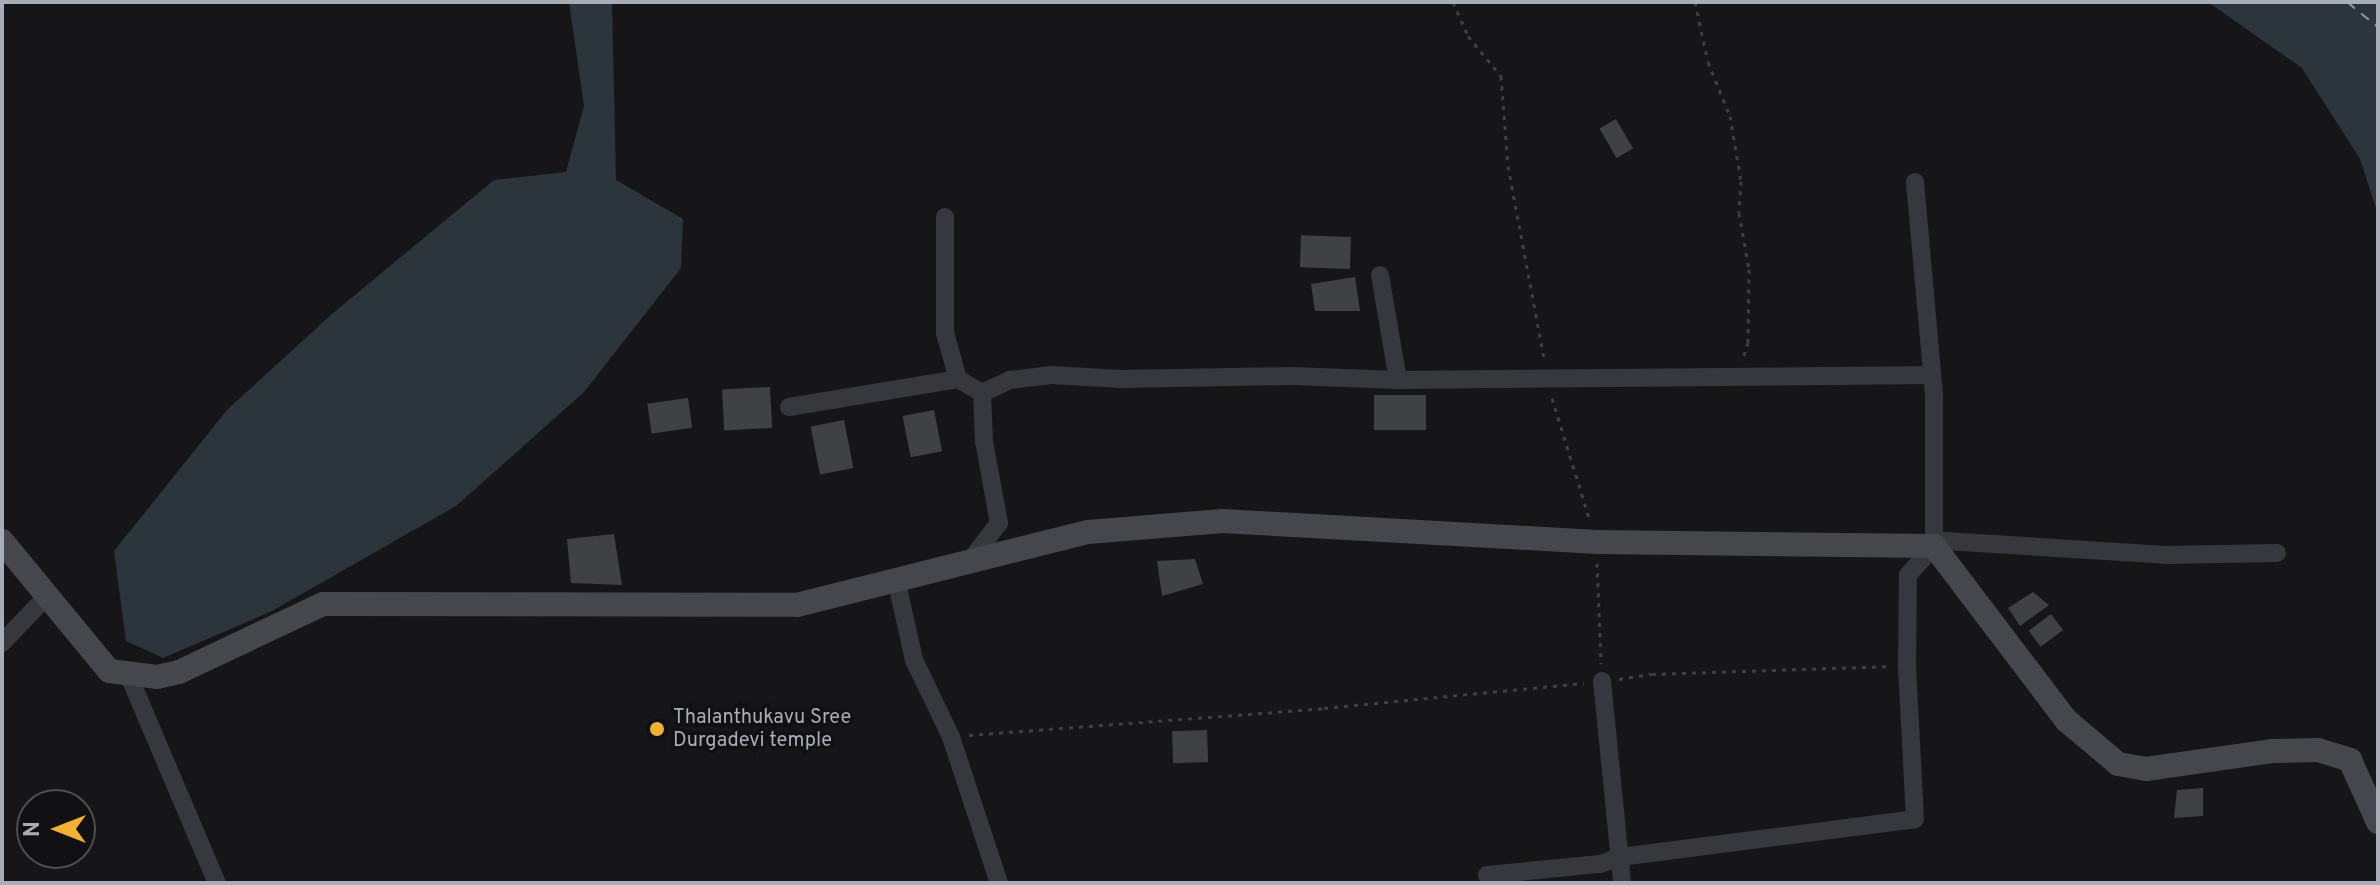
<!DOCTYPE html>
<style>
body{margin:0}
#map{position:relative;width:2380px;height:885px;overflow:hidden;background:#161618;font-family:Overpass,sans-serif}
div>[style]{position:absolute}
.water>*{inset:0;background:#2c353c}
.ferry>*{height:2px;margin-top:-1px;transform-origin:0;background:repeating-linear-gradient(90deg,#7f9bb3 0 10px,transparent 0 18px)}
.building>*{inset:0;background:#404145;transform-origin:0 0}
.path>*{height:3px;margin-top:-1.5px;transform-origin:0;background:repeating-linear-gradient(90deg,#3d3f44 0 4px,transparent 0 10px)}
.street>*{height:18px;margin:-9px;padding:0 9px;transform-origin:9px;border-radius:9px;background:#37383d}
.secondary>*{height:24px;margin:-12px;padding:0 12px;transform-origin:12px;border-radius:12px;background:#45474d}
.dots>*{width:22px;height:22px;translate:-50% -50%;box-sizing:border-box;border:4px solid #111113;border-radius:50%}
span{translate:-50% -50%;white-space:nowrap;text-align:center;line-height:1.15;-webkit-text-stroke:7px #111113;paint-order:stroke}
.poi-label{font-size:20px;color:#a8adb8}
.left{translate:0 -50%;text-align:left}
.frame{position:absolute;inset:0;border:4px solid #a8adb8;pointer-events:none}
.north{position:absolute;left:16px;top:789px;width:80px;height:80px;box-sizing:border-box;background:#111113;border:2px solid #4d4f55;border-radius:50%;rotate:270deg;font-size:22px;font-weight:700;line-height:32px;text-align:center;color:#a8adb8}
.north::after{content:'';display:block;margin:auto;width:28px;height:36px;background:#f2b134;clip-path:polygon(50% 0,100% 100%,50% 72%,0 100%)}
</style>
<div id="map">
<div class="water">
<div style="clip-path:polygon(569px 2px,612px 2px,616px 180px,683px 219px,681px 268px,584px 392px,456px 506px,272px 611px,163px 658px,126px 641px,114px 551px,227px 410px,332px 314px,494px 180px,566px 172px,584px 106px)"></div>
<div style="clip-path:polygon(2208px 2px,2378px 2px,2378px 214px,2360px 159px,2302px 68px)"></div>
</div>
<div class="ferry">
<div style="left:2347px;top:2px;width:40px;rotate:39deg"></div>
</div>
<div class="building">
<div style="left:1616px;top:119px;width:34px;height:19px;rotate:60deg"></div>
<div style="left:1351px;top:237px;width:32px;height:50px;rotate:92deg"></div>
<div style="clip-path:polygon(1355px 277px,1360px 311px,1315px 311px,1311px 284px)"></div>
<div style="left:770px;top:387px;width:41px;height:48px;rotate:87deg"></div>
<div style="left:1426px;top:395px;width:35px;height:52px;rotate:90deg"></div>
<div style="left:688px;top:398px;width:30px;height:41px;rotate:82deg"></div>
<div style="left:934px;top:410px;width:42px;height:32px;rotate:79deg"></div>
<div style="left:844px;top:420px;width:49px;height:34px;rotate:79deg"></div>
<div style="clip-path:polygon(614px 534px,622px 585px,571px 583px,567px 539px)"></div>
<div style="clip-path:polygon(1195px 559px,1203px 584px,1162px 596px,1157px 561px)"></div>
<div style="clip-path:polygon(2033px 592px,2049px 605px,2020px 626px,2008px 608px)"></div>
<div style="left:2051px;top:614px;width:20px;height:28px;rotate:53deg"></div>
<div style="left:1207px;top:730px;width:32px;height:35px;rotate:88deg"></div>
<div style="clip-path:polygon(2203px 788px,2203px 816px,2174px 818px,2177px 790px)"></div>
</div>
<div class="path">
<div style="left:1453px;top:2px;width:37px;rotate:66deg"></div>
<div style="left:1468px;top:36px;width:52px;rotate:50.5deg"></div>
<div style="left:1501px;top:76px;width:90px;rotate:85.6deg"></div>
<div style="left:1508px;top:166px;width:196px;rotate:79.4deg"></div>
<div style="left:1695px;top:2px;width:61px;rotate:77.8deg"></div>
<div style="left:1708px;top:62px;width:58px;rotate:67.8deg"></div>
<div style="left:1730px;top:116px;width:66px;rotate:80.4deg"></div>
<div style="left:1741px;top:181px;width:32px;rotate:94deg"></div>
<div style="left:1739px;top:213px;width:57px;rotate:79.9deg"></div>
<div style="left:1749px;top:269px;width:73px;rotate:90.8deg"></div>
<div style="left:1748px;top:342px;width:17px;rotate:107deg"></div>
<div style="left:1552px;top:398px;width:129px;rotate:72.8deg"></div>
<div style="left:1597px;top:563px;width:101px;rotate:87.7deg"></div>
<div style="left:1619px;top:679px;width:33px;rotate:-9deg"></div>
<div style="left:1652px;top:674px;width:235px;rotate:-1.9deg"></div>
<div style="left:969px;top:735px;width:356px;rotate:-4.3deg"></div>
<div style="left:1324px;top:708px;width:261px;rotate:-5.5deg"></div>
</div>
<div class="street">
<div style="left:1915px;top:182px;width:215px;rotate:84.9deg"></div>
<div style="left:1934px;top:396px;width:150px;rotate:90deg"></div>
<div style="left:945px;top:217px;width:116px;rotate:90deg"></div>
<div style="left:945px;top:333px;width:48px;rotate:74.2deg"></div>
<div style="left:1380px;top:275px;width:107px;rotate:80.3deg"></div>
<div style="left:789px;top:407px;width:171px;rotate:-9.4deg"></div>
<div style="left:958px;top:379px;width:28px;rotate:30deg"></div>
<div style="left:970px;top:561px;width:48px;rotate:-52.7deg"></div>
<div style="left:999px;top:523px;width:83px;rotate:-100.4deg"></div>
<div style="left:984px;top:441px;width:48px;rotate:-92.4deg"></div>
<div style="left:982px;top:393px;width:31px;rotate:-25deg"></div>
<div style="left:1010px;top:380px;width:42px;rotate:-6.8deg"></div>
<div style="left:1052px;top:375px;width:69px;rotate:3.3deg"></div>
<div style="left:1121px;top:379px;width:171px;rotate:-1deg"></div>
<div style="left:1292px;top:376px;width:106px;rotate:2.2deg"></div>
<div style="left:1398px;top:380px;width:534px;rotate:-0.54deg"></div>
<div style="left:896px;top:579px;width:83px;rotate:77.5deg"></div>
<div style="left:914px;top:660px;width:85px;rotate:64.3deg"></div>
<div style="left:951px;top:737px;width:154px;rotate:71.8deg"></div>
<div style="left:2px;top:643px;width:64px;rotate:-46.3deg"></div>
<div style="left:129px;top:676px;width:225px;rotate:67deg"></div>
<div style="left:1602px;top:681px;width:203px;rotate:84.3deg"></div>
<div style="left:1487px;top:875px;width:114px;rotate:-5.6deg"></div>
<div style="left:1600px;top:864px;width:21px;rotate:-19deg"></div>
<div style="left:1620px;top:857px;width:297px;rotate:-7.3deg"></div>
<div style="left:1915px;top:819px;width:153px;rotate:-93deg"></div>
<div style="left:1907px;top:666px;width:91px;rotate:-89.4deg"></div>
<div style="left:1908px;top:575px;width:39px;rotate:-48deg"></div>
<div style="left:1934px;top:546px;width:12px;rotate:-24deg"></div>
<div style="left:1945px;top:541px;width:221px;rotate:3.6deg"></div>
<div style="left:2166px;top:555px;width:111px;rotate:-1deg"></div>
</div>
<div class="secondary">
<div style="left:2px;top:541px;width:168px;rotate:50.5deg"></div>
<div style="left:109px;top:671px;width:48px;rotate:7.1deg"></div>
<div style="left:157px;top:677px;width:23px;rotate:-13deg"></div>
<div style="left:179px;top:672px;width:159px;rotate:-25.3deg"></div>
<div style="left:323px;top:604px;width:474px;rotate:0.1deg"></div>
<div style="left:797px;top:605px;width:300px;rotate:-14.1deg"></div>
<div style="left:1088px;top:532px;width:135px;rotate:-4.7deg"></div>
<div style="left:1223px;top:521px;width:375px;rotate:3.2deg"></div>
<div style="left:1597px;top:542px;width:337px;rotate:0.7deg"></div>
<div style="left:1934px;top:546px;width:218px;rotate:52.8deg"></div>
<div style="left:2066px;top:720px;width:68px;rotate:40.2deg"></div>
<div style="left:2118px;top:764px;width:28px;rotate:10deg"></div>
<div style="left:2146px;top:769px;width:127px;rotate:-8.1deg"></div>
<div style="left:2272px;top:751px;width:46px;rotate:-1.2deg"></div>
<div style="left:2318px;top:750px;width:34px;rotate:17deg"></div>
<div style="left:2350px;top:760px;width:68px;rotate:65.7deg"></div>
</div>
<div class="dots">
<div style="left:657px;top:729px;background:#f2b134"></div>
</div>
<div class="poi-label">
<span class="left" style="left:673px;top:730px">Thalanthukavu Sree<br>Durgadevi temple</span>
</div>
<div class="frame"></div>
<div class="north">N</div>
</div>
